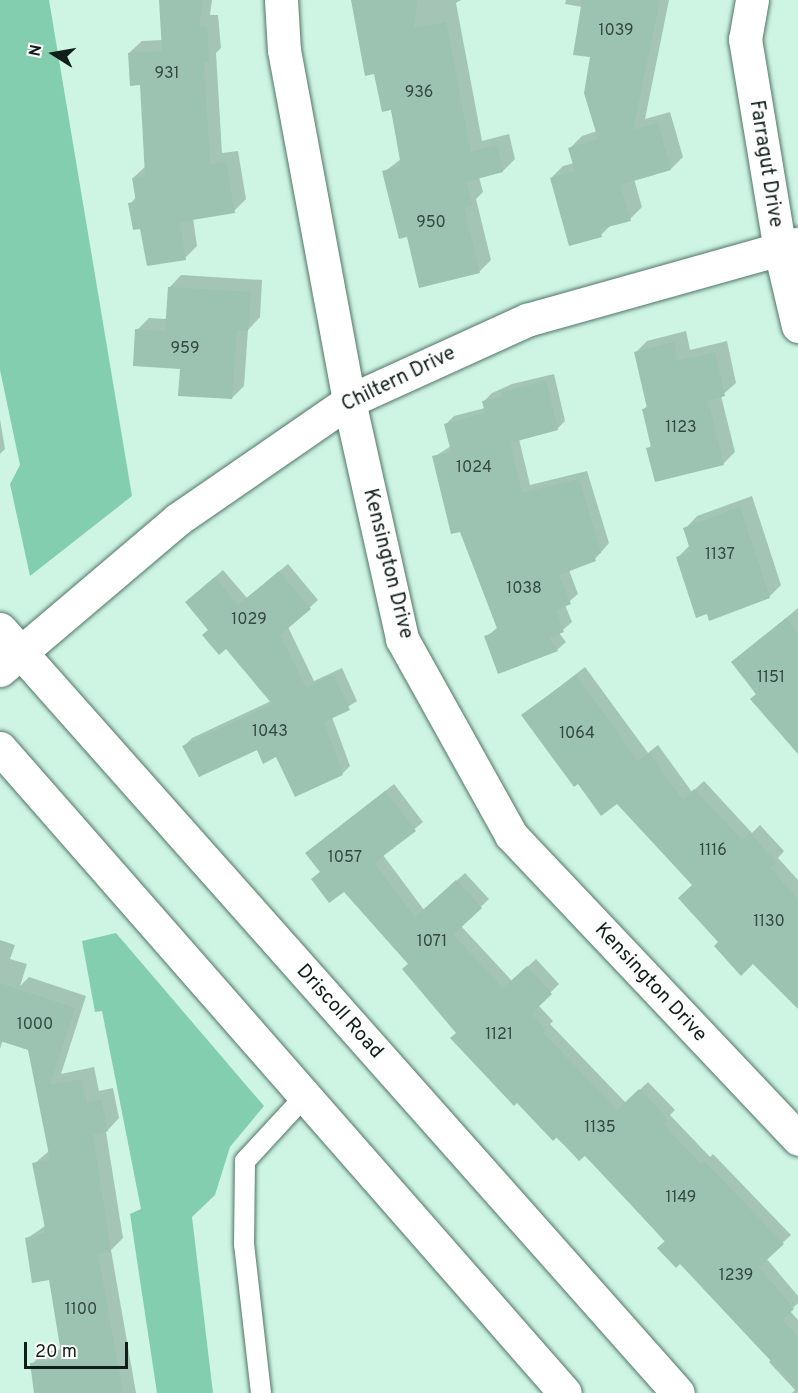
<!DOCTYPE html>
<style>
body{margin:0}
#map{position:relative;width:798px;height:1393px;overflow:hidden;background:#cef5e4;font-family:Overpass,sans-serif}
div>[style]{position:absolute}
.green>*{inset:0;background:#84ceb0}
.shadow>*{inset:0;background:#0003}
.building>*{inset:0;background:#9cc2b1}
.roads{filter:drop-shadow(0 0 2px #527567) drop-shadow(0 0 2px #527567)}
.lane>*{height:20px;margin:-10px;padding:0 10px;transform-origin:10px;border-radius:10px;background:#fff}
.street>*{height:33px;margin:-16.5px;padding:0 16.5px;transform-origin:16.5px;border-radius:16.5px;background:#fff}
.secondary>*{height:33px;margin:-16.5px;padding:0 16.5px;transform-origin:16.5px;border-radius:16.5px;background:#fff}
span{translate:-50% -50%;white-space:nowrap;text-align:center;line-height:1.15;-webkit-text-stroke:4.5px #fff;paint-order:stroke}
.number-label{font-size:16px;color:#33483f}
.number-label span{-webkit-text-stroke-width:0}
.street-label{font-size:20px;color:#101f19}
.north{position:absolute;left:24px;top:24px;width:60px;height:60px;-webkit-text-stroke:4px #fff;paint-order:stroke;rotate:281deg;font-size:16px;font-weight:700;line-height:24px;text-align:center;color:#101f19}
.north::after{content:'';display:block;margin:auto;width:21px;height:27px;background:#101f19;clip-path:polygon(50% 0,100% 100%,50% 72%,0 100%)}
.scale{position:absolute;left:24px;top:1342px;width:104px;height:27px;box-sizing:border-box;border:3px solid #101f19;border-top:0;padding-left:8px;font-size:18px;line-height:21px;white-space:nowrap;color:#101f19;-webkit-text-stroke:4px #fff;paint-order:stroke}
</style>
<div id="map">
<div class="green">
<div style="clip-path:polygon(0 0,49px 0,132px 496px,30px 576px,10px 484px,20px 465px,0 370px)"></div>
<div style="clip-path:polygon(116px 933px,264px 1106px,230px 1147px,215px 1195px,192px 1217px,213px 1393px,157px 1393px,130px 1214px,141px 1209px,102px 1011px,95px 1012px,82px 941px)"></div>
</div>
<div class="shadow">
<div style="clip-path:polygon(161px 0,212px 0,210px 15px,218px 15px,221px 48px,216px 53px,222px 153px,238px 151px,246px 199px,234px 211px,193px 218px,197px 246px,185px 258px,142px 227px,130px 204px,136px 197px,133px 178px,146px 166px,141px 84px,129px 53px,142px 41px,163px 40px)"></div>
<div style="clip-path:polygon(369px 0,461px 0,456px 3px,482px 141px,509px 134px,515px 159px,503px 171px,479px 177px,483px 192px,476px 199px,491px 260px,480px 271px,420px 286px,408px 236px,384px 172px,401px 159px)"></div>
<div style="clip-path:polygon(566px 0,669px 0,645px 119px,670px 112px,683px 157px,671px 169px,634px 179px,642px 207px,630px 219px,612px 224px,601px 235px,551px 178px,563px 166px,574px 163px,570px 148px,582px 136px,597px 131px,592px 56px,582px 7px,565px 4px)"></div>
<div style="clip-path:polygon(181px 275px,262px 280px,260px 317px,248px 330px,244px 386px,232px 398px,181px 367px,137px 330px,149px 318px,167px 319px,169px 288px)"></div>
<div style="clip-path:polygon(686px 331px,690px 350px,727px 341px,736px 383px,721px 396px,735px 452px,723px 464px,648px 449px,652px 444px,644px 409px,648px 405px,635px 353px,647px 341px)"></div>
<div style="clip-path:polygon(554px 374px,565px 421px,557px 429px,519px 439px,530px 485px,587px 471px,609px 543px,595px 559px,569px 570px,578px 594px,565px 605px,572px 622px,559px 633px,566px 642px,557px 650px,499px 672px,486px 637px,498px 627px,434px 457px,451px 446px,446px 424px,454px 416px,485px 408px,483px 402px,492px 393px,512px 384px)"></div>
<div style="clip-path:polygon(0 419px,5px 449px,0 454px)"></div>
<div style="clip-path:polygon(752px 496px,781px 585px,769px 597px,677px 558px,689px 546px,685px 529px,697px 516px)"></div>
<div style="clip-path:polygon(288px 564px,318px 600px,288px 627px,314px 681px,342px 668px,357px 701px,332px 717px,350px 766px,342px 774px,257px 748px,199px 775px,184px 746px,192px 738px,271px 701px,210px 629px,195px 594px,223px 570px,247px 598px)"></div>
<div style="clip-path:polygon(798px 608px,798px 753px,733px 662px)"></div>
<div style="clip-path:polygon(585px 667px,648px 753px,658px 745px,692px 792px,704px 781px,752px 833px,760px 825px,784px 851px,778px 858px,798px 880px,798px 1007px,753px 962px,720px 942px,694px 885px,617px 802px,578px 782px,523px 715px)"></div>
<div style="clip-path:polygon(394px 784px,423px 822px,383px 855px,424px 910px,465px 873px,489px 899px,461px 926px,512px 981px,536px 959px,559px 984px,538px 1005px,553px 1021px,550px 1024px,626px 1103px,648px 1082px,675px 1110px,670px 1115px,710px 1157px,713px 1154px,791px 1235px,766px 1258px,798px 1296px,798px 1303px,790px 1311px,798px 1320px,798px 1393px,792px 1393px,795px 1390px,769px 1362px,772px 1359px,585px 1154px,579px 1159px,517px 1101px,457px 1033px,410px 964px,344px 890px,313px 879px,321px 871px,307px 853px)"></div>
<div style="clip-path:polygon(0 940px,15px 945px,10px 959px,27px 964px,20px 986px,29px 977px,86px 996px,61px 1074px,94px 1067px,99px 1091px,113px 1088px,119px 1118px,106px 1132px,123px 1238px,111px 1250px,136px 1393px,35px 1393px,32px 1364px,44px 1352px,62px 1349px,50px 1279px,26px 1239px,45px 1226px,34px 1164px,49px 1151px,18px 993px,0 1049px)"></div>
</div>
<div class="building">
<div style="clip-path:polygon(159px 0,203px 0,199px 27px,207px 26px,209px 62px,204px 62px,210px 165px,226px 162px,235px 213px,180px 222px,186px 260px,147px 266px,140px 229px,133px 230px,128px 203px,136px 202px,132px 178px,145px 176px,140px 85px,130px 86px,128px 53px,162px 51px)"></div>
<div style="clip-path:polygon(351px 0,417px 0,414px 28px,446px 22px,471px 152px,497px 145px,503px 172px,466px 182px,472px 205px,464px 208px,480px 273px,419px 288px,407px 237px,399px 239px,382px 171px,401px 166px,391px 110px,382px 112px,374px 74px,365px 76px)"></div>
<div style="clip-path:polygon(582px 0,660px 0,633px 130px,658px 123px,671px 170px,620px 185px,631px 221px,600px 229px,602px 237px,569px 246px,550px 178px,575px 171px,568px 148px,598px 139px,584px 93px,590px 57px,573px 55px)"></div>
<div style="clip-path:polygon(168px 287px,251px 292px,248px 331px,237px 330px,232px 399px,178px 396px,180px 369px,133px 366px,135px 329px,165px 331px)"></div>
<div style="clip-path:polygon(674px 342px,678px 361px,715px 352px,725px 396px,708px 401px,724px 465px,655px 482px,646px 448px,651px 447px,642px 409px,647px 408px,634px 352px)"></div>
<div style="clip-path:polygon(546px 381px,558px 430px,510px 443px,522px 493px,579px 479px,601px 553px,594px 556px,596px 561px,559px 575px,571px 604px,556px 610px,564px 632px,549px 638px,558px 651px,498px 674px,484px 636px,498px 631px,460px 532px,451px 534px,432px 456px,451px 452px,444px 424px,485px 413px,482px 401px,503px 396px,502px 392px)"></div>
<div style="clip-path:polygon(740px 507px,770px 598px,709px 621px,707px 614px,696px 618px,676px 557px,691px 552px,683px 528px)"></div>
<div style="clip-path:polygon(279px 571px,311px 609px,280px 635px,306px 688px,333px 675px,350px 710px,324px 722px,343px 775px,295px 797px,276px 757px,263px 764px,257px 750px,199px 777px,182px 746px,272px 704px,226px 649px,219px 655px,202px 635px,208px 630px,185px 602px,215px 577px,238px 605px)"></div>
<div style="clip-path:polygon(786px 618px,798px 634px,798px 754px,750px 699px,756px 694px,731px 662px)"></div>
<div style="clip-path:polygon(576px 675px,638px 761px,649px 753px,683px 800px,694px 789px,742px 840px,750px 833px,776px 862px,770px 868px,798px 899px,798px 1009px,753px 964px,741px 976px,714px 946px,718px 942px,678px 898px,692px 885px,617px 804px,601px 816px,578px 784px,574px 787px,521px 715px)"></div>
<div style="clip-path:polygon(385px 791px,416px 831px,374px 863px,415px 917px,456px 880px,482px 908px,453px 935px,503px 988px,527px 966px,552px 994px,531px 1014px,546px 1030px,543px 1033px,617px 1110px,639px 1089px,668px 1119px,663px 1124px,701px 1164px,704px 1161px,784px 1244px,759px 1267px,794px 1309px,782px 1320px,798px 1337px,798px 1390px,680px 1264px,676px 1268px,657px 1248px,665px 1241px,585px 1156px,579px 1161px,557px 1137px,553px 1141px,517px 1103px,514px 1106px,450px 1038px,456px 1033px,402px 969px,408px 964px,344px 892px,329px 903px,311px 879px,320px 872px,305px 853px)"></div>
<div style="clip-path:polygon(0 983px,75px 1008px,50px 1085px,82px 1079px,87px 1103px,101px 1099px,108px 1131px,93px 1135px,111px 1252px,98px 1254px,123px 1393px,34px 1393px,30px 1363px,62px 1359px,49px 1280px,32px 1283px,25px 1238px,46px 1233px,32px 1163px,50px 1160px,28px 1050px,0 1041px)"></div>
</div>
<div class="roads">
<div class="lane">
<div style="left:261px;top:1393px;width:150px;rotate:-96.5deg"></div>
<div style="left:244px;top:1244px;width:83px;rotate:-89.3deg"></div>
<div style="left:245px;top:1161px;width:88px;rotate:-47.3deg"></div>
</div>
<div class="street">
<div style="left:281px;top:0;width:50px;rotate:86.6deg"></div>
<div style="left:284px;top:50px;width:357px;rotate:79.5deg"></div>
<div style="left:349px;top:401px;width:244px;rotate:77.4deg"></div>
<div style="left:402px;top:639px;width:224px;rotate:60.9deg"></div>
<div style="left:511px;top:835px;width:418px;rotate:46.6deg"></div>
<div style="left:752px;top:0;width:40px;rotate:100deg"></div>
<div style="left:745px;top:39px;width:214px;rotate:80.6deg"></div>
<div style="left:780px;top:250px;width:78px;rotate:76.7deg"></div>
<div style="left:0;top:670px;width:233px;rotate:-40.3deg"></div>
<div style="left:178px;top:519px;width:208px;rotate:-34.6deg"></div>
<div style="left:349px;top:401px;width:196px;rotate:-24.5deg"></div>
<div style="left:527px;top:320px;width:281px;rotate:-15.7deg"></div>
</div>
<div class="secondary">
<div style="left:0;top:629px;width:1021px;rotate:48.41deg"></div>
<div style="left:0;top:748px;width:857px;rotate:48.78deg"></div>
</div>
</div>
<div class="number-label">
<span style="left:616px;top:31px">1039</span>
<span style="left:167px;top:74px">931</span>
<span style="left:419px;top:93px">936</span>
<span style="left:431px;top:223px">950</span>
<span style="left:185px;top:349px">959</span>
<span style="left:681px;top:428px">1123</span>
<span style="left:474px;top:468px">1024</span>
<span style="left:720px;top:555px">1137</span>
<span style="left:524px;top:589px">1038</span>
<span style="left:249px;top:620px">1029</span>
<span style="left:771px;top:678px">1151</span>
<span style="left:270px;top:732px">1043</span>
<span style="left:577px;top:734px">1064</span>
<span style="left:713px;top:851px">1116</span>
<span style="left:345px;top:858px">1057</span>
<span style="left:769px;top:922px">1130</span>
<span style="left:432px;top:942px">1071</span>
<span style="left:35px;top:1025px">1000</span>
<span style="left:499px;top:1035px">1121</span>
<span style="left:600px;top:1128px">1135</span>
<span style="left:681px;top:1198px">1149</span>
<span style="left:736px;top:1276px">1239</span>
<span style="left:81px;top:1310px">1100</span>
</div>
<div class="street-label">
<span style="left:765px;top:164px;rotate:81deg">Farragut Drive</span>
<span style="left:399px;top:380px;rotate:-26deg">Chiltern Drive</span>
<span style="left:387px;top:564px;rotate:76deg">Kensington Drive</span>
<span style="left:650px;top:983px;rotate:47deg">Kensington Drive</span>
<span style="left:339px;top:1012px;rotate:48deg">Driscoll Road</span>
</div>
<div class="north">N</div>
<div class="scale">20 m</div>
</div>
